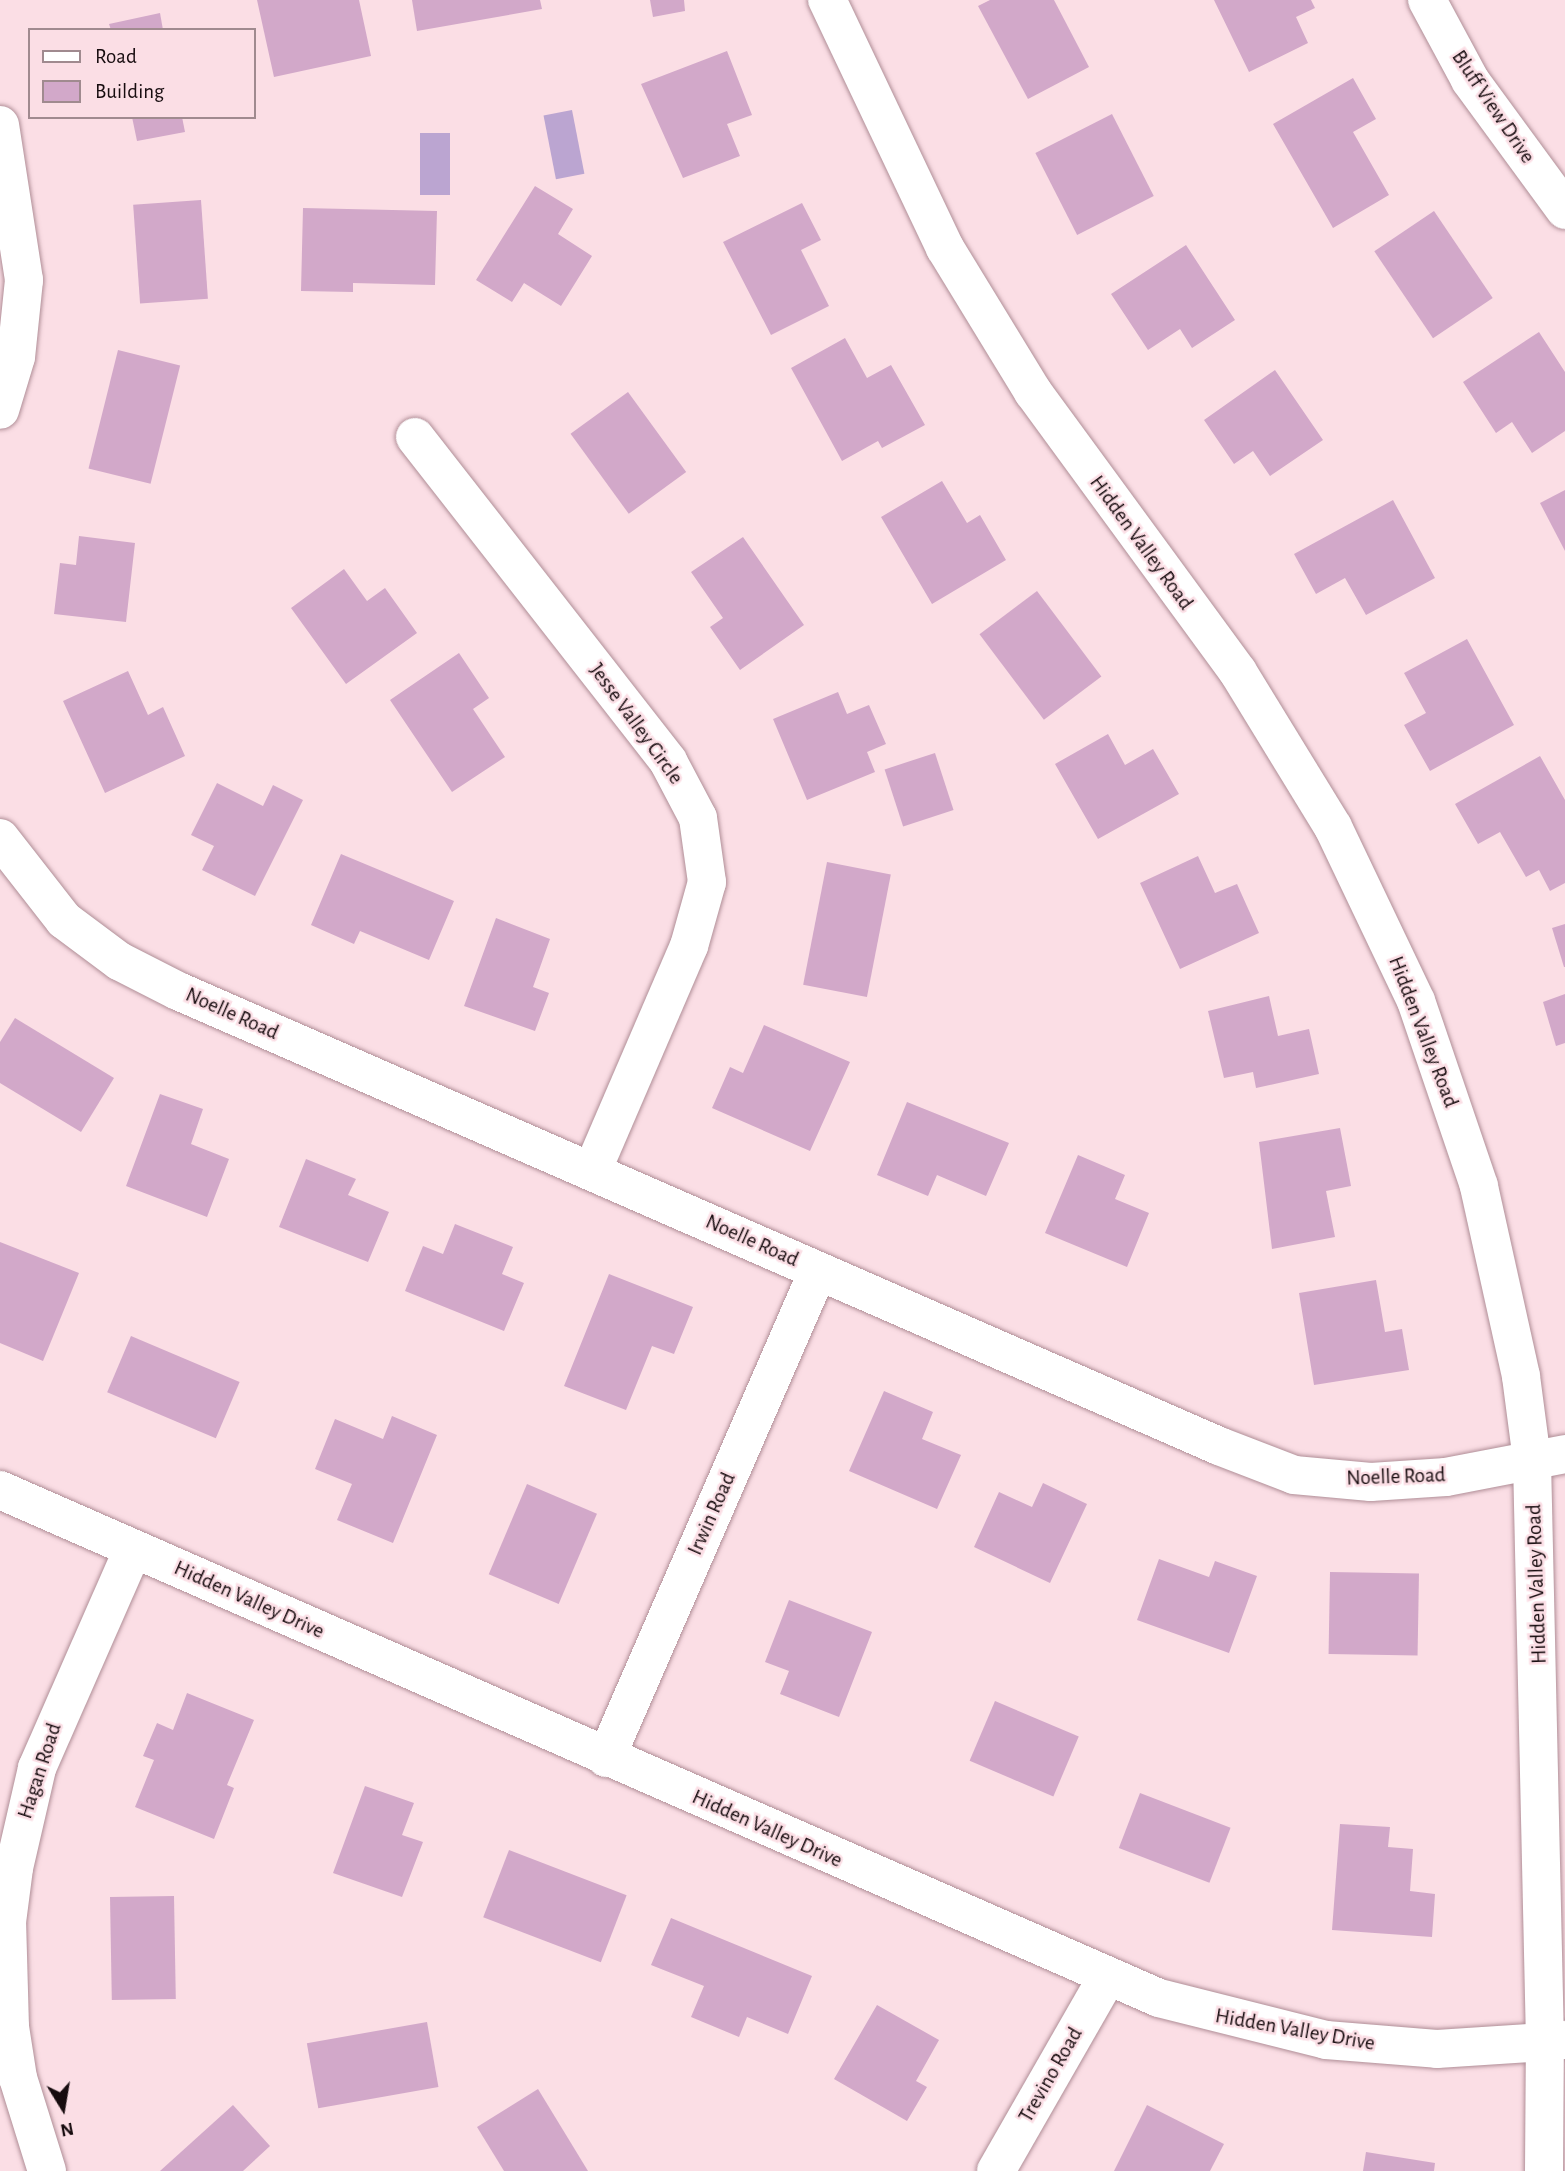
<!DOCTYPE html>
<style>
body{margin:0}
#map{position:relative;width:1565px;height:2171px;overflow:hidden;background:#fbdee5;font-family:"Alegreya Sans",sans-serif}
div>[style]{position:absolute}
.water>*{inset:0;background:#bba5d1;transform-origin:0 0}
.building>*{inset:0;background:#d2a8c9;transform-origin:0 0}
.roads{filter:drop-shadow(0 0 2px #b08e97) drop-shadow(0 0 2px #b08e97)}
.minor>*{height:38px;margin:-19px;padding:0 19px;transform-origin:19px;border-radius:19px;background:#fff}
.tertiary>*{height:38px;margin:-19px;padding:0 19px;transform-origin:19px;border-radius:19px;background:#fff}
span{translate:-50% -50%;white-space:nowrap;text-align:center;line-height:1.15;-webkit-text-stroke:5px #fbdee5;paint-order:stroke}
.street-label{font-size:21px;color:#170c0f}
.legend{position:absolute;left:28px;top:28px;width:228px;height:91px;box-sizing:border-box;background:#fbdee5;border:2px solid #a08a8f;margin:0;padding:9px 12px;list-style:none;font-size:21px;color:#170c0f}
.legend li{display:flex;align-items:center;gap:14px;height:35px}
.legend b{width:35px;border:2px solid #a08a8f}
.north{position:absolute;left:28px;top:2073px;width:70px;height:70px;-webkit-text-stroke:5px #fbdee5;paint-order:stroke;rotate:169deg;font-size:19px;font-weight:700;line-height:28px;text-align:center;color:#170c0f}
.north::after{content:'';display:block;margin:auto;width:24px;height:32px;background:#170c0f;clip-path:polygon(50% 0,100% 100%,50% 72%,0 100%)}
</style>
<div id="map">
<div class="water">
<div style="left:572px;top:110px;width:65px;height:29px;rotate:79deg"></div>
<div style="left:420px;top:133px;width:30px;height:62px"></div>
</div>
<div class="building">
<div style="clip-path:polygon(257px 0,359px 0,371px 56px,274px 77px)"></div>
<div style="clip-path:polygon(412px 0,540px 0,542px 9px,417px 31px)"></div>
<div style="clip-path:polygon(650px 0,684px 0,685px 11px,653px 17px)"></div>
<div style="clip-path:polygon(990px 0,1054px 0,1089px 67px,1028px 99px,978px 6px)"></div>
<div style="clip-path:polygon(1214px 0,1311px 0,1315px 8px,1296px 17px,1308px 43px,1249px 72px)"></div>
<div style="clip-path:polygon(160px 13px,163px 30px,111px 30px,109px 24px)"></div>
<div style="clip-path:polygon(727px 51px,752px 115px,727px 124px,740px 156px,683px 178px,641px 84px)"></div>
<div style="clip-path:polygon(1353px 78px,1376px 119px,1353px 132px,1389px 195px,1333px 228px,1273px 124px)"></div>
<div style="left:1112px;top:114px;width:92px;height:86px;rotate:63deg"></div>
<div style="clip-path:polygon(132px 117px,182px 117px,185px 132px,137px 141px)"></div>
<div style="clip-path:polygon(535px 186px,573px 209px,558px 234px,592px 256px,561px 306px,524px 283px,512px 302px,476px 280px)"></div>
<div style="left:201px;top:200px;width:99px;height:68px;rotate:86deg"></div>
<div style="clip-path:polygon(802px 203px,821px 240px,801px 250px,829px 306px,771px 335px,723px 242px)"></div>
<div style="clip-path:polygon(303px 208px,437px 211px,435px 285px,353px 283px,353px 292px,301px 291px)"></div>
<div style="left:1434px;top:211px;width:105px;height:72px;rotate:56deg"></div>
<div style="clip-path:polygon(1186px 245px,1235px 320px,1192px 348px,1180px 329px,1148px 350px,1111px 294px)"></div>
<div style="clip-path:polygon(1539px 332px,1565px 372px,1565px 431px,1532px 453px,1512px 422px,1496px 433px,1463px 382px)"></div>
<div style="clip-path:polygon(845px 338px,867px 378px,891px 365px,925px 425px,882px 448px,878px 441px,842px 461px,791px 368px)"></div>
<div style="left:118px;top:350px;width:64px;height:122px;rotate:14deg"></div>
<div style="clip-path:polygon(1275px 370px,1323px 440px,1270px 476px,1253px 451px,1234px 464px,1204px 420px)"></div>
<div style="left:628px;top:392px;width:99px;height:71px;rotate:54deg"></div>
<div style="clip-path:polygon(942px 481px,967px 523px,980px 515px,1006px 560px,932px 604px,881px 517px)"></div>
<div style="clip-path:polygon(1565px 490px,1565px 551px,1540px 503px)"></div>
<div style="clip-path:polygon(1393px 500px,1435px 578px,1366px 615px,1345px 578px,1316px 594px,1294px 554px)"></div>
<div style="clip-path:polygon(79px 536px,135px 543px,126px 622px,54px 614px,60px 563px,76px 565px)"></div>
<div style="clip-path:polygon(743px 537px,804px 625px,740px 670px,710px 627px,723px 618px,691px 572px)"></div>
<div style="clip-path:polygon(344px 569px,367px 601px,385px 588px,417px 633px,346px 684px,291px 608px)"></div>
<div style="left:1037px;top:591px;width:107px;height:72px;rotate:53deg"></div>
<div style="clip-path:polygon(1467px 639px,1514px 725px,1430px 771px,1404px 725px,1426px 713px,1404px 673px)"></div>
<div style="clip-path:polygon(459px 653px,489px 698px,473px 709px,505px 757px,452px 792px,390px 700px)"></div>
<div style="clip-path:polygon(128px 671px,148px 715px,163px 707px,185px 756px,105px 793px,63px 701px)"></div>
<div style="clip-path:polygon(838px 692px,847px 714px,869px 705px,886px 744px,867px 752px,875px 772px,807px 800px,773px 719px)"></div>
<div style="clip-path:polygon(1108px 734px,1125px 765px,1153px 749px,1179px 794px,1098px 839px,1055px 764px)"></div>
<div style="left:935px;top:753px;width:60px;height:53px;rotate:72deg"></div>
<div style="clip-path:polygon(1540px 756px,1565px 800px,1565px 883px,1550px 891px,1539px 870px,1526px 877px,1500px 832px,1478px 844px,1455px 804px)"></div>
<div style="clip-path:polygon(217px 783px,263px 806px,273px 785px,303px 800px,255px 896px,202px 870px,214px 846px,191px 835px)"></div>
<div style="clip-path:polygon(341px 854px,454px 901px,429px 960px,360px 931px,354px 944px,311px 925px)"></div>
<div style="clip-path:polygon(1198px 856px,1215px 893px,1237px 884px,1259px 933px,1180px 969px,1140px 883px)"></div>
<div style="left:827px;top:862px;width:65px;height:125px;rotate:11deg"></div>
<div style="clip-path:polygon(496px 918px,550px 939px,533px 987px,549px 993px,535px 1031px,464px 1006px)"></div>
<div style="clip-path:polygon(1565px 924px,1565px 967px,1564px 967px,1552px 928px)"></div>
<div style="clip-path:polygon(1565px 994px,1565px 1043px,1556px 1046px,1543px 1002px)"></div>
<div style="clip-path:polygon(1269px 996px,1278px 1036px,1309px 1029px,1319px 1074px,1256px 1088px,1253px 1072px,1224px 1078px,1208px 1011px)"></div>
<div style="clip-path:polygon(15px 1018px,114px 1078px,81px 1132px,0 1083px,0 1042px)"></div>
<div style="clip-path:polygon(764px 1025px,850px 1062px,810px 1151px,712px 1108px,730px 1067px,743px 1073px)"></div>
<div style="clip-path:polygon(160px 1094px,203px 1109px,191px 1144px,229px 1159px,207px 1217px,126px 1186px)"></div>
<div style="clip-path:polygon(907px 1102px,1009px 1143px,986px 1196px,937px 1175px,928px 1196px,877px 1175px)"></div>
<div style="clip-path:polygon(1340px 1128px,1351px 1186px,1326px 1191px,1335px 1237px,1272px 1249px,1259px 1142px)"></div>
<div style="clip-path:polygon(1078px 1155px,1125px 1175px,1115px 1199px,1149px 1213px,1127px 1267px,1045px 1233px)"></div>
<div style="clip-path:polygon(306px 1159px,356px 1179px,348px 1195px,389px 1212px,368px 1262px,279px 1227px)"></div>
<div style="clip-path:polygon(455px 1224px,513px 1247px,502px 1274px,524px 1283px,504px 1331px,405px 1291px,423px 1246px,443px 1254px)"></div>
<div style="clip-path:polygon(0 1242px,79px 1273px,43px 1361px,0 1343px)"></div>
<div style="clip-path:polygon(609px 1274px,693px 1307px,674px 1354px,652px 1346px,626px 1410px,564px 1386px)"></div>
<div style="clip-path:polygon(1376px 1280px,1385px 1332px,1402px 1329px,1409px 1370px,1314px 1385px,1299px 1293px)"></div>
<div style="left:131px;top:1336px;width:118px;height:61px;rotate:23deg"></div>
<div style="clip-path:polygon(884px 1391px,933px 1412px,922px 1439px,961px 1455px,937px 1509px,849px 1471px)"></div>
<div style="clip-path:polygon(392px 1416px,437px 1435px,393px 1543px,337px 1520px,352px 1484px,315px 1469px,335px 1419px,383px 1439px)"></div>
<div style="clip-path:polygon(1043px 1483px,1087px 1504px,1050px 1583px,974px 1547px,999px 1492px,1032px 1507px)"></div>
<div style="left:527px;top:1484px;width:76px;height:98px;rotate:23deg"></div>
<div style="clip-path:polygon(1159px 1559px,1209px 1577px,1215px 1561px,1257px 1576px,1229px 1653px,1137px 1620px)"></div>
<div style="left:1330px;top:1572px;width:89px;height:82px;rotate:1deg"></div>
<div style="clip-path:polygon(789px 1600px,872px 1632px,839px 1717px,780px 1694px,789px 1671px,765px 1662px)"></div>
<div style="clip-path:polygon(187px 1693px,254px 1720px,227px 1785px,234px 1788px,214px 1839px,135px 1807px,154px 1760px,143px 1756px,157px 1723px,173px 1730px)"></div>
<div style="left:995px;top:1701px;width:91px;height:65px;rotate:23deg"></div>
<div style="clip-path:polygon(365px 1786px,414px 1803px,402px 1835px,423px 1842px,402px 1897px,333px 1873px)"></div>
<div style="left:1140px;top:1793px;width:97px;height:59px;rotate:21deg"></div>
<div style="clip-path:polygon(1340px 1824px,1390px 1827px,1388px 1847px,1413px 1849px,1410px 1891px,1435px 1894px,1432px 1937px,1332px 1930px)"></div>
<div style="left:509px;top:1850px;width:126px;height:72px;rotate:21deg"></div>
<div style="left:174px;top:1896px;width:103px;height:64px;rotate:89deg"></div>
<div style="clip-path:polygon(671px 1918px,812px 1976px,788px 2034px,747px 2017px,739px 2037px,691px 2017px,704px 1986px,651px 1965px)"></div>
<div style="clip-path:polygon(877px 2005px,939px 2040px,916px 2081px,927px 2087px,907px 2121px,834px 2079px)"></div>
<div style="left:427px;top:2022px;width:66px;height:122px;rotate:80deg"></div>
<div style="clip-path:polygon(538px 2089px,588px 2171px,504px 2171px,477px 2127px)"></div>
<div style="clip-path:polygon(233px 2105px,270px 2146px,243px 2171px,160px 2171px)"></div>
<div style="clip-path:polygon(1147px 2105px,1224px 2144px,1210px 2171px,1114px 2171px)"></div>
<div style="clip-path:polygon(1366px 2152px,1435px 2163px,1434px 2171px,1363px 2171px)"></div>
</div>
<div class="roads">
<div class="minor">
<div style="left:1427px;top:0;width:91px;rotate:61.7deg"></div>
<div style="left:1470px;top:80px;width:161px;rotate:53.8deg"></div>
<div style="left:0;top:125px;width:157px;rotate:81.2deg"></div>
<div style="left:24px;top:280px;width:77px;rotate:95.9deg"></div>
<div style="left:16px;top:357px;width:55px;rotate:106.8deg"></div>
<div style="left:415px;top:437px;width:411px;rotate:52deg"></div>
<div style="left:668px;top:761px;width:64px;rotate:62.2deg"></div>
<div style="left:698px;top:818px;width:65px;rotate:82deg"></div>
<div style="left:707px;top:882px;width:66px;rotate:105.7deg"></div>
<div style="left:689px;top:946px;width:245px;rotate:113.3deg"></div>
<div style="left:0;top:838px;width:104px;rotate:52deg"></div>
<div style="left:64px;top:920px;width:69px;rotate:36.7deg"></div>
<div style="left:119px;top:961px;width:66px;rotate:27deg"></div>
<div style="left:178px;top:991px;width:1136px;rotate:23.61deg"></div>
<div style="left:1219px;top:1446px;width:80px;rotate:21.1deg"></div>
<div style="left:1294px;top:1475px;width:77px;rotate:5.2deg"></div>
<div style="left:1371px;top:1482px;width:75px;rotate:-3.8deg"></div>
<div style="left:1446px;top:1477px;width:121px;rotate:-10.9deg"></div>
<div style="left:0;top:1490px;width:1265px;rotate:23.67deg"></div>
<div style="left:1159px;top:1998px;width:172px;rotate:14.1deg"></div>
<div style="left:1326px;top:2040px;width:111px;rotate:4.6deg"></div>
<div style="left:1437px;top:2049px;width:108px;rotate:-3.7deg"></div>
<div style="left:1545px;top:2042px;width:582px;rotate:-91.28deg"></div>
<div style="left:1532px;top:1460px;width:85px;rotate:-97.5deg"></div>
<div style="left:1521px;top:1376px;width:195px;rotate:-102.5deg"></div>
<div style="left:1479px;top:1186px;width:195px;rotate:-108.8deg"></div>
<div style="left:1416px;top:1001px;width:193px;rotate:-115.5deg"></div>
<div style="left:1333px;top:827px;width:182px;rotate:-121.5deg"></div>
<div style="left:1238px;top:672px;width:347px;rotate:-126.2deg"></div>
<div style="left:1033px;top:392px;width:169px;rotate:-121.4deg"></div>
<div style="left:945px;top:248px;width:275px;rotate:-115.4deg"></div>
<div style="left:606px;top:1758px;width:531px;rotate:-66.48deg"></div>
<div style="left:47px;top:2171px;width:97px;rotate:-107.3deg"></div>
<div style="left:18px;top:2078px;width:52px;rotate:-98.9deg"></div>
<div style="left:10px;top:2027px;width:105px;rotate:-91.6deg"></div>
<div style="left:7px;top:1922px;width:54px;rotate:-82.6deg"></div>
<div style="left:14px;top:1868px;width:103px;rotate:-77deg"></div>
<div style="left:37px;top:1768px;width:239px;rotate:-66.3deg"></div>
<div style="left:996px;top:2171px;width:221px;rotate:-60.2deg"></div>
</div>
<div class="tertiary">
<div style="left:1544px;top:2171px;width:129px;rotate:-89.6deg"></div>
<div style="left:1545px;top:2042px;width:20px;rotate:-6deg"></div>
</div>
</div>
<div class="street-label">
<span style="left:1493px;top:107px;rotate:56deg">Bluff View Drive</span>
<span style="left:1141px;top:543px;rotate:54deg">Hidden Valley Road</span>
<span style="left:636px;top:724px;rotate:54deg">Jesse Valley Circle</span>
<span style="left:232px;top:1014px;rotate:24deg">Noelle Road</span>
<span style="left:1423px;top:1032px;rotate:69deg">Hidden Valley Road</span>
<span style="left:752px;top:1241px;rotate:24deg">Noelle Road</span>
<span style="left:1396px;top:1477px;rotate:-2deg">Noelle Road</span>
<span style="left:712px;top:1514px;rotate:-66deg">Irwin Road</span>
<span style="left:1537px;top:1584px;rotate:-92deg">Hidden Valley Road</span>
<span style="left:249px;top:1600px;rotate:24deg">Hidden Valley Drive</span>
<span style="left:40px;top:1771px;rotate:-72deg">Hagan Road</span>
<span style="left:767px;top:1829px;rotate:24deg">Hidden Valley Drive</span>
<span style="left:1295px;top:2030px;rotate:10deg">Hidden Valley Drive</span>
<span style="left:1051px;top:2075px;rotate:-60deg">Trevino Road</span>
</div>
<ul class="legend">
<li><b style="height:9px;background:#fff"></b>Road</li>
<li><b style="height:19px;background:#d2a8c9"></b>Building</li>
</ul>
<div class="north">N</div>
</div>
